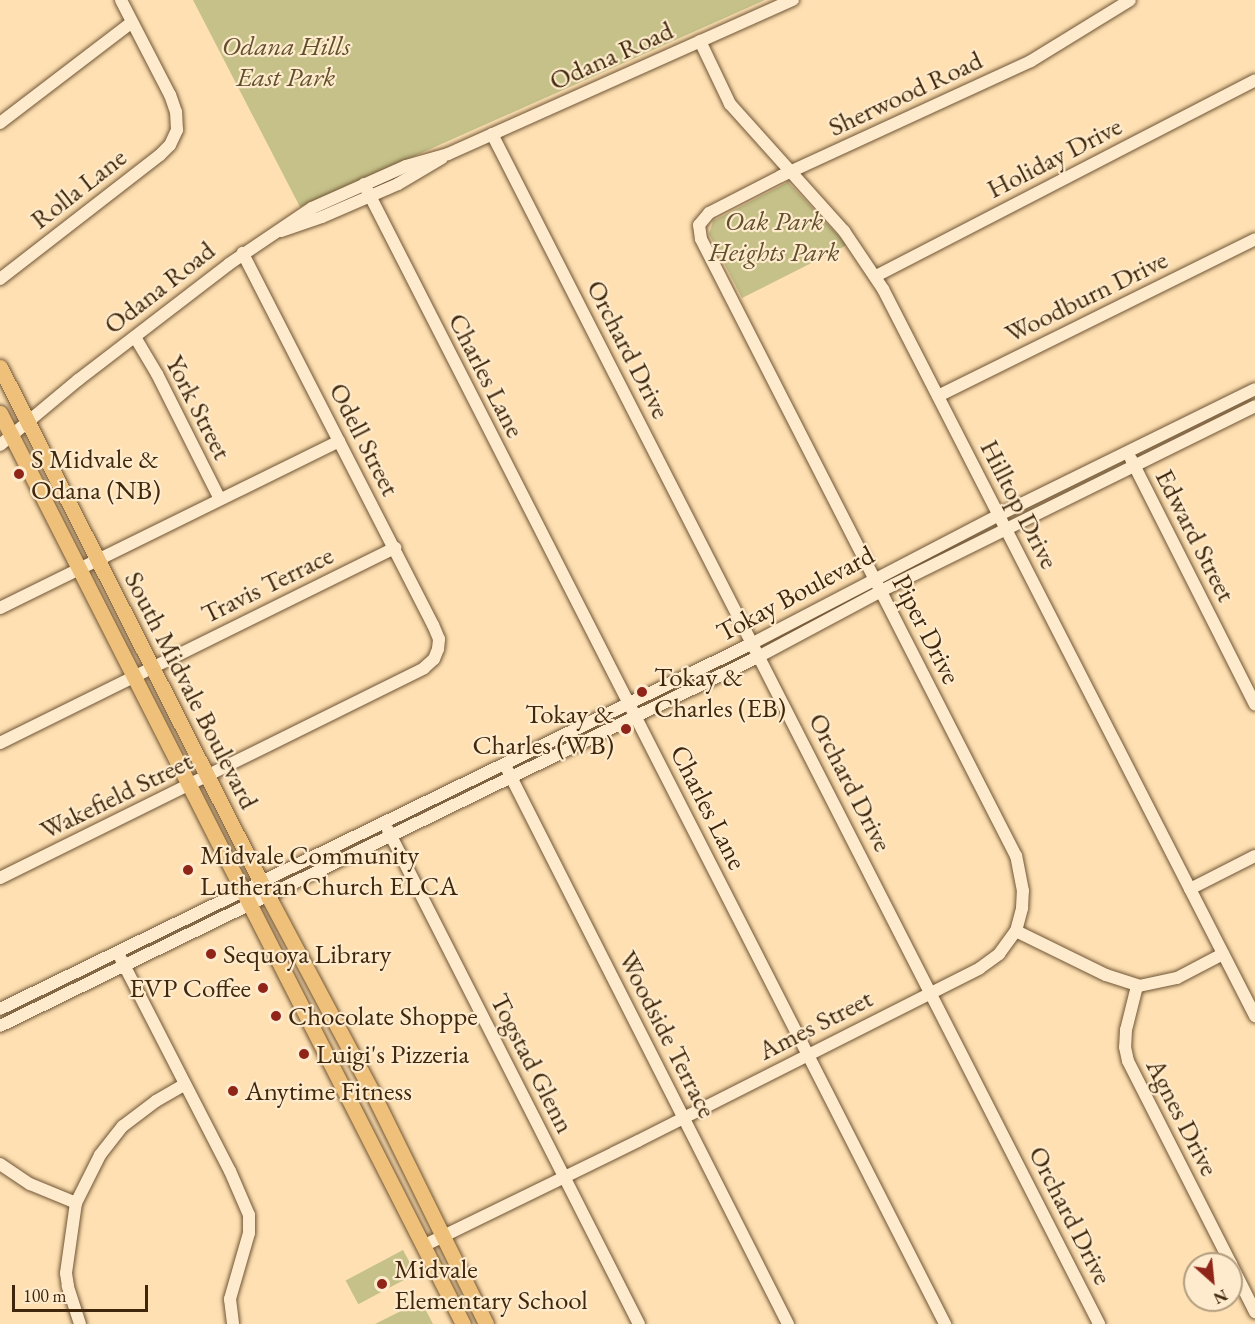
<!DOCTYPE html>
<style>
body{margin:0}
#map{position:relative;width:1255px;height:1324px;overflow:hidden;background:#fee0b2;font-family:"EB Garamond",serif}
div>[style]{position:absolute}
.green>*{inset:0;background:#c5c189;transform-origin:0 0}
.roads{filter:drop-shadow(0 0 2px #705535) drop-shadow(0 0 2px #705535)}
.minor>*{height:12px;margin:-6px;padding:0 6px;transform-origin:6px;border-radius:6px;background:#feebcd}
.major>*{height:15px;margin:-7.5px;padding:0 7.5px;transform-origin:7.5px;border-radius:7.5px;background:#efc079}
.dots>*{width:16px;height:16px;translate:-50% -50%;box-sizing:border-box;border:3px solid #feebcd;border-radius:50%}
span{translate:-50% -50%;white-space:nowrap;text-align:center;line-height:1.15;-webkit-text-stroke:4.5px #feebcd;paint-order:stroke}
.park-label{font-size:27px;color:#614e2a;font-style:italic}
.street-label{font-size:27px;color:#40270b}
.poi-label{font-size:27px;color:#40270b}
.left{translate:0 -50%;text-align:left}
.right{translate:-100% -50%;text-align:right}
.north{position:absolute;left:1183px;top:1252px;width:60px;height:60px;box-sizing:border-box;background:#feebcd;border:2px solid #b29d7f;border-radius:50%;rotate:153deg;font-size:16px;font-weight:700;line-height:24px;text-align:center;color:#40270b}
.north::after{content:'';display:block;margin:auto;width:21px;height:27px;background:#8f2418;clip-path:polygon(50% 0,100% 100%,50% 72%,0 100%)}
.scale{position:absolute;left:12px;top:1285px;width:136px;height:27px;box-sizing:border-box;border:3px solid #40270b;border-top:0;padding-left:8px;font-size:18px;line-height:21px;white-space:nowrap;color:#40270b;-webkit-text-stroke:4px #feebcd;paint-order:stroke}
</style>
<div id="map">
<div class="green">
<div style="clip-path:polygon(193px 0,765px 0,300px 207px)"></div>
<div style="clip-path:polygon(788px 182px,847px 245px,742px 298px,709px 234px,713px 221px)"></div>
<div style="left:403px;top:1250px;width:27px;height:65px;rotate:62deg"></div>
<div style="clip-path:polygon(421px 1301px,433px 1324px,375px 1324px)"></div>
</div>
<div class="roads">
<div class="minor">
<div style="left:700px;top:41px;width:70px;rotate:64.5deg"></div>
<div style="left:730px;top:104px;width:171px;rotate:48.1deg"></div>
<div style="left:844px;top:231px;width:70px;rotate:56.1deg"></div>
<div style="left:883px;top:289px;width:817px;rotate:62.9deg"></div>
<div style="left:0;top:123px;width:166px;rotate:-37.4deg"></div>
<div style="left:492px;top:134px;width:1336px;rotate:62.97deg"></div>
<div style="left:364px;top:184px;width:1280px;rotate:62.99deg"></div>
<div style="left:281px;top:231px;width:43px;rotate:-18.9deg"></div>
<div style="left:322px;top:217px;width:83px;rotate:-23.5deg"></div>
<div style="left:398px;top:184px;width:51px;rotate:-30.6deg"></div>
<div style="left:876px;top:276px;width:427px;rotate:-27.3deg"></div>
<div style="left:0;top:279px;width:202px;rotate:-37.8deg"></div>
<div style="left:160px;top:155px;width:14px;rotate:-45deg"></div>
<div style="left:170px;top:145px;width:17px;rotate:-65deg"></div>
<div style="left:177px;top:130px;width:18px;rotate:-93deg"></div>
<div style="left:176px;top:112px;width:18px;rotate:-109deg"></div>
<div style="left:170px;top:95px;width:107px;rotate:-117.3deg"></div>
<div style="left:135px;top:337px;width:43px;rotate:59.3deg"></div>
<div style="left:157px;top:374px;width:140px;rotate:63.3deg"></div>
<div style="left:938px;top:396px;width:354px;rotate:-26.3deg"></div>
<div style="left:0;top:445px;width:102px;rotate:-39.8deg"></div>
<div style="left:78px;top:380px;width:190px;rotate:-37.5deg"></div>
<div style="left:229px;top:264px;width:100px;rotate:-34deg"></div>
<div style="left:312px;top:208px;width:103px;rotate:-24.1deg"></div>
<div style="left:406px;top:166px;width:44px;rotate:-15.9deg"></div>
<div style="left:448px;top:154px;width:378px;rotate:-24.1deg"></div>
<div style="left:1131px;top:459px;width:275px;rotate:63.2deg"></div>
<div style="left:0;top:608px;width:378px;rotate:-26.2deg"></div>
<div style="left:0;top:743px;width:441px;rotate:-26.3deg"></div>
<div style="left:508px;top:771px;width:620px;rotate:63.15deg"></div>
<div style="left:388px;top:830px;width:554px;rotate:63.07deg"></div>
<div style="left:0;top:878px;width:473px;rotate:-26.3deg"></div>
<div style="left:424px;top:668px;width:13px;rotate:-42deg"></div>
<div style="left:434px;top:659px;width:11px;rotate:-68deg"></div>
<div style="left:438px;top:649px;width:10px;rotate:-84deg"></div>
<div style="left:439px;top:639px;width:15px;rotate:-113deg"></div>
<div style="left:433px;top:625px;width:418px;rotate:-117.1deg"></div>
<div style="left:1190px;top:889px;width:73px;rotate:-26.9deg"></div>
<div style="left:1016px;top:931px;width:24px;rotate:-75deg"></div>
<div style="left:1022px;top:908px;width:17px;rotate:-87deg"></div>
<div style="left:1023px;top:891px;width:36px;rotate:-101deg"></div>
<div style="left:1016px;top:856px;width:693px;rotate:-117.05deg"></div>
<div style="left:701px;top:239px;width:14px;rotate:-98deg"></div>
<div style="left:699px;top:225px;width:16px;rotate:-50deg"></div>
<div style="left:709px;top:213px;width:81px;rotate:-27.2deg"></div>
<div style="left:781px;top:176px;width:275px;rotate:-24.7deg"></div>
<div style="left:1031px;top:61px;width:116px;rotate:-31.6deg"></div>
<div style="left:121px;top:959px;width:238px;rotate:62.8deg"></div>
<div style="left:230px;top:1171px;width:48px;rotate:66.6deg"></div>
<div style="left:249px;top:1215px;width:18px;rotate:90deg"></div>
<div style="left:249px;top:1233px;width:69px;rotate:106.1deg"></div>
<div style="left:230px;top:1299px;width:25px;rotate:83deg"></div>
<div style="left:1137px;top:986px;width:45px;rotate:104deg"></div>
<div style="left:1126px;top:1030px;width:17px;rotate:93deg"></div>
<div style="left:1125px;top:1047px;width:14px;rotate:78deg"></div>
<div style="left:1128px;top:1061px;width:228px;rotate:63.1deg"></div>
<div style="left:0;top:1009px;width:837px;rotate:-25.92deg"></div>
<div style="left:753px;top:643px;width:277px;rotate:-27.5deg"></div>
<div style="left:999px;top:515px;width:285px;rotate:-26.2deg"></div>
<div style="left:0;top:1026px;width:845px;rotate:-25.96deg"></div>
<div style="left:760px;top:656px;width:137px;rotate:-28.2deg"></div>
<div style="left:881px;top:591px;width:417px;rotate:-26.3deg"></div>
<div style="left:0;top:1164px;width:36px;rotate:34deg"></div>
<div style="left:30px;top:1184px;width:50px;rotate:22.4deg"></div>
<div style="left:423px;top:1246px;width:239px;rotate:-26deg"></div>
<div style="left:638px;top:1141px;width:383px;rotate:-26.8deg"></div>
<div style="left:980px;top:968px;width:24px;rotate:-36deg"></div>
<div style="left:999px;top:954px;width:29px;rotate:-54deg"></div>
<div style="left:1016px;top:931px;width:100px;rotate:26.1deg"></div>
<div style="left:1106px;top:975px;width:35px;rotate:18deg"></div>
<div style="left:1139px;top:986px;width:39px;rotate:-12deg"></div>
<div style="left:1177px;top:978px;width:52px;rotate:-27.6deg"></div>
<div style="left:1231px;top:1264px;width:54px;rotate:63.4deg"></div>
<div style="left:80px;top:1324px;width:40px;rotate:-108deg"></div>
<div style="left:68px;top:1286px;width:13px;rotate:-99deg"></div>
<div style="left:66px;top:1273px;width:71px;rotate:-81.9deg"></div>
<div style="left:76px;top:1203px;width:54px;rotate:-63.4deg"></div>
<div style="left:100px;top:1155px;width:37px;rotate:-52deg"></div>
<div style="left:123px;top:1126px;width:41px;rotate:-37.1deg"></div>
<div style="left:156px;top:1101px;width:32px;rotate:-30deg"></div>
</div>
<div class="major">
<div style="left:0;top:367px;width:593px;rotate:63.13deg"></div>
<div style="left:268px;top:896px;width:222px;rotate:62deg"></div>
<div style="left:372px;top:1092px;width:258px;rotate:63.8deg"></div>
<div style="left:0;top:413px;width:1022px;rotate:63.06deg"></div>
</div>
</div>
<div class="dots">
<div style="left:19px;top:474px;background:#8f2418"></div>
<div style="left:642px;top:692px;background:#8f2418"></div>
<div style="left:626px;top:729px;background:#8f2418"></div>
<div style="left:188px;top:870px;background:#8f2418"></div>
<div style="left:211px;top:954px;background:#8f2418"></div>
<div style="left:263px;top:988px;background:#8f2418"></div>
<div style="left:276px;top:1016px;background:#8f2418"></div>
<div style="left:304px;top:1054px;background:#8f2418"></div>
<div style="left:233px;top:1091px;background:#8f2418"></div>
<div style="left:382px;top:1284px;background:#8f2418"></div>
</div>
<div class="park-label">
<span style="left:286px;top:61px">Odana Hills<br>East Park</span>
<span style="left:774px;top:236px">Oak Park<br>Heights Park</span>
</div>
<div class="street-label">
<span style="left:611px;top:55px;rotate:-24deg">Odana Road</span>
<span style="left:905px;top:93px;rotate:-25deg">Sherwood Road</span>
<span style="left:1054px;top:157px;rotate:-27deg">Holiday Drive</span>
<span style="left:78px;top:188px;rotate:-38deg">Rolla Lane</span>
<span style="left:159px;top:287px;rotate:-38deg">Odana Road</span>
<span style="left:1086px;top:296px;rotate:-26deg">Woodburn Drive</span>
<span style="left:629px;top:349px;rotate:63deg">Orchard Drive</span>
<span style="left:487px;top:375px;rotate:63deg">Charles Lane</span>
<span style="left:199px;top:407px;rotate:63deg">York Street</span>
<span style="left:365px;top:439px;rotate:63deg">Odell Street</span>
<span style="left:1020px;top:504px;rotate:63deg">Hilltop Drive</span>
<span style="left:1196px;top:535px;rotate:63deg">Edward Street</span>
<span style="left:267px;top:584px;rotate:-26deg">Travis Terrace</span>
<span style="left:795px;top:593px;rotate:-28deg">Tokay Boulevard</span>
<span style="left:927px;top:629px;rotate:63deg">Piper Drive</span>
<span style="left:192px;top:690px;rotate:63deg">South Midvale Boulevard</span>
<span style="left:851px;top:782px;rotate:63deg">Orchard Drive</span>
<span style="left:116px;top:795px;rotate:-26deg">Wakefield Street</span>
<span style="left:709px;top:807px;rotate:63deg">Charles Lane</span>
<span style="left:815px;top:1024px;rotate:-27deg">Ames Street</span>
<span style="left:668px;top:1034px;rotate:63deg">Woodside Terrace</span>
<span style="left:533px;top:1063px;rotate:63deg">Togstad Glenn</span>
<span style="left:1183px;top:1117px;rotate:63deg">Agnes Drive</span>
<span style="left:1071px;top:1215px;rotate:63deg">Orchard Drive</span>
</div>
<div class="poi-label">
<span class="left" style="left:31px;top:474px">S Midvale &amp;<br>Odana (NB)</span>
<span class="left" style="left:654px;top:692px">Tokay &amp;<br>Charles (EB)</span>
<span class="right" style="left:614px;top:729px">Tokay &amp;<br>Charles (WB)</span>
<span class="left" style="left:200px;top:870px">Midvale Community<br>Lutheran Church ELCA</span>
<span class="left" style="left:223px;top:954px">Sequoya Library</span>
<span class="right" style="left:251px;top:988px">EVP Coffee</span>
<span class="left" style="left:288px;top:1016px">Chocolate Shoppe</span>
<span class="left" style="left:316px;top:1054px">Luigi's Pizzeria</span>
<span class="left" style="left:245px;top:1091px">Anytime Fitness</span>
<span class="left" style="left:394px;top:1284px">Midvale<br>Elementary School</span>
</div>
<div class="north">N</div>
<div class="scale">100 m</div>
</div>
